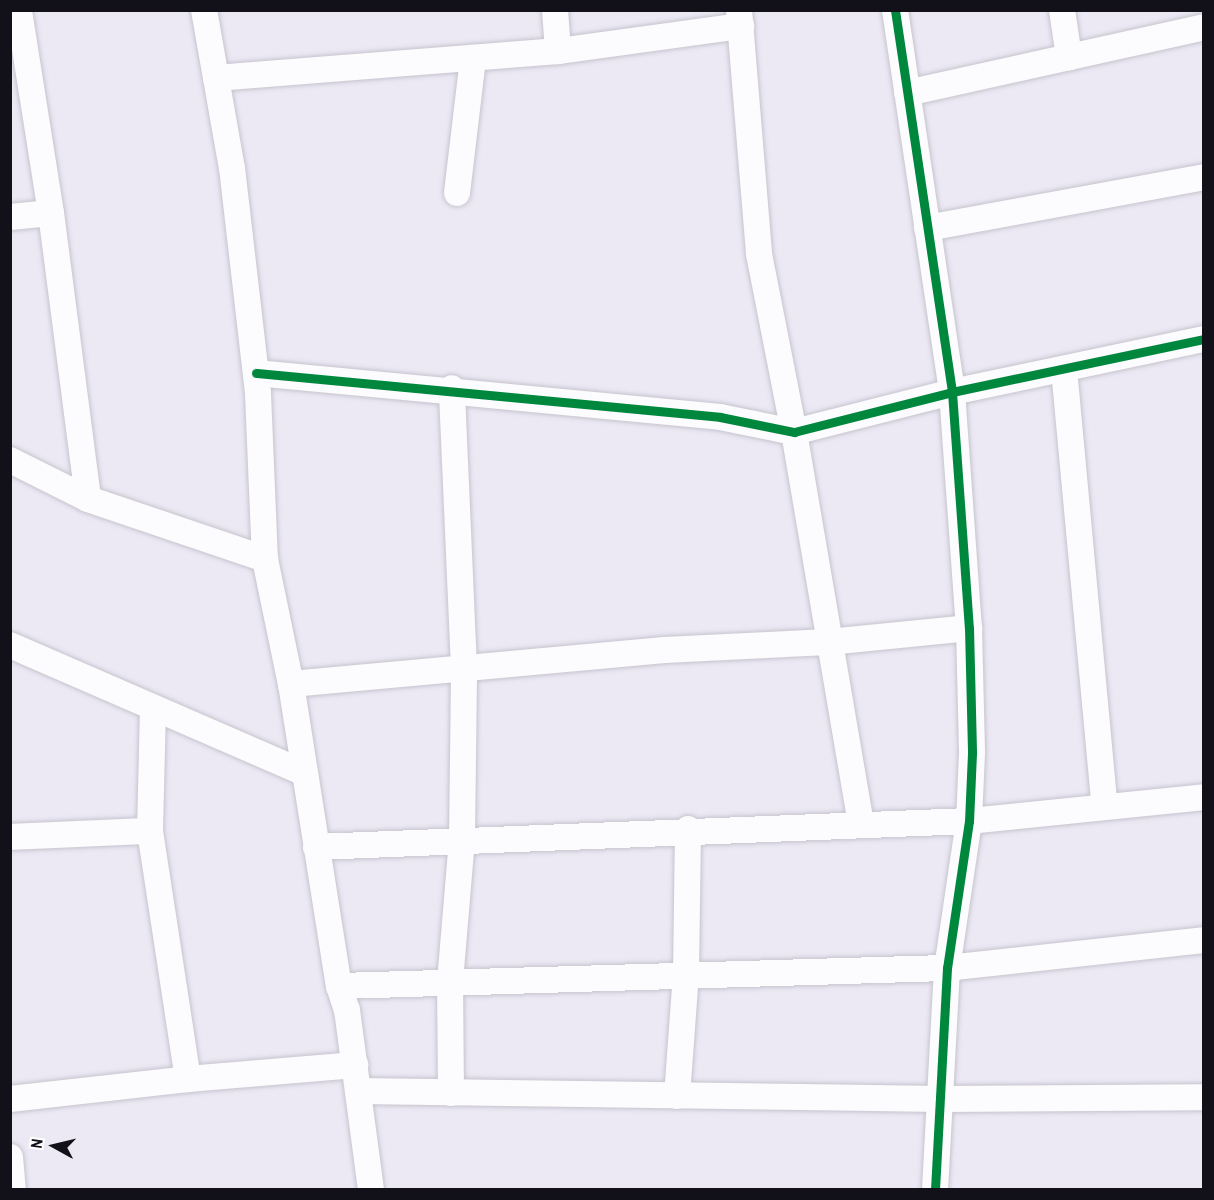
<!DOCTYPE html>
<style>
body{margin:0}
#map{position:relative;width:1214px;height:1200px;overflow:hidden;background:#ece9f5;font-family:"Archivo Narrow",sans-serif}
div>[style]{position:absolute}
.roads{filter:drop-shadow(0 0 2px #c6c4cd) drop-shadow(0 0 2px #c6c4cd)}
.street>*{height:26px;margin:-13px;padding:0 13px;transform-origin:13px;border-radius:13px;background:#fcfcfe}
.cycleway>*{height:9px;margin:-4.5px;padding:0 4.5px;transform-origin:4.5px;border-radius:4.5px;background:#00873e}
span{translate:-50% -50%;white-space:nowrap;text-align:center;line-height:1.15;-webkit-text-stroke:6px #fff;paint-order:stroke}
.frame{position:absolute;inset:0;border:12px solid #121018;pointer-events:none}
.north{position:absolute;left:24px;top:1116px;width:60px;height:60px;-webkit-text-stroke:4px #fff;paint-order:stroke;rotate:278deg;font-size:16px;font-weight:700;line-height:24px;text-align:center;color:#121018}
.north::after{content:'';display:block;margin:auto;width:21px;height:27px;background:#121018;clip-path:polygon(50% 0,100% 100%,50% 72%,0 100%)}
</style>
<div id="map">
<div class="roads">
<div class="street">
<div style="left:204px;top:10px;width:160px;rotate:80deg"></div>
<div style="left:232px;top:168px;width:227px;rotate:83.4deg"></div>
<div style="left:258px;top:394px;width:165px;rotate:87.6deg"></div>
<div style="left:555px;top:10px;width:41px;rotate:85.8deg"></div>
<div style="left:739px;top:10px;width:245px;rotate:85.3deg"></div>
<div style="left:759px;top:254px;width:181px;rotate:78.9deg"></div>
<div style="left:794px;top:432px;width:398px;rotate:80.3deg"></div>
<div style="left:895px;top:10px;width:386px;rotate:81.5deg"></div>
<div style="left:952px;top:392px;width:237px;rotate:85.9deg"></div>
<div style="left:969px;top:628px;width:125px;rotate:88.6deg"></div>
<div style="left:972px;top:753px;width:68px;rotate:92.5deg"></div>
<div style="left:969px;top:821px;width:149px;rotate:98.5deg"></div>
<div style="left:947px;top:968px;width:222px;rotate:93.1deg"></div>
<div style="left:1062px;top:10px;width:48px;rotate:81.5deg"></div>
<div style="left:216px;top:78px;width:343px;rotate:-4.5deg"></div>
<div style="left:558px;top:51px;width:185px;rotate:-7.8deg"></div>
<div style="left:907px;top:93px;width:304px;rotate:-12.5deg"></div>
<div style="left:457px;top:193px;width:136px;rotate:-83.2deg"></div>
<div style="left:51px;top:213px;width:288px;rotate:82.6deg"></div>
<div style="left:10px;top:217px;width:41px;rotate:-5.6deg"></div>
<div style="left:51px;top:213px;width:206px;rotate:-99deg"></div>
<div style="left:927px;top:228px;width:282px;rotate:-10.4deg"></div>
<div style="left:1064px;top:369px;width:437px;rotate:84.7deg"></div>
<div style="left:256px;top:373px;width:466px;rotate:5.4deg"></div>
<div style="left:720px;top:417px;width:76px;rotate:11.5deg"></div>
<div style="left:794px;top:432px;width:163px;rotate:-14.2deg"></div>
<div style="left:952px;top:392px;width:258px;rotate:-11.9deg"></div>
<div style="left:10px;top:460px;width:87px;rotate:26.6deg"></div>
<div style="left:88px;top:499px;width:187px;rotate:18.7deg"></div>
<div style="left:265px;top:559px;width:128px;rotate:78.3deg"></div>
<div style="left:291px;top:684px;width:306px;rotate:81deg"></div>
<div style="left:339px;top:986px;width:25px;rotate:72deg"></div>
<div style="left:347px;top:1010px;width:182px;rotate:82.4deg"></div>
<div style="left:10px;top:645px;width:321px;rotate:23.5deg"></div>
<div style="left:291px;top:684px;width:375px;rotate:-5.2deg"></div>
<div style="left:664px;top:650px;width:165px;rotate:-2.8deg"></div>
<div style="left:829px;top:642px;width:141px;rotate:-5.7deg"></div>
<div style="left:150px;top:831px;width:123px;rotate:-88.6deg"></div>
<div style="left:10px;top:837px;width:140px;rotate:-2.5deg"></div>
<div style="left:150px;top:831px;width:251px;rotate:81.3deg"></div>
<div style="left:188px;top:1079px;width:168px;rotate:-4.8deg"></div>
<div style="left:316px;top:847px;width:654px;rotate:-2.28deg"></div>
<div style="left:969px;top:821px;width:236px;rotate:-5.8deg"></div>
<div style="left:339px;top:986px;width:608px;rotate:-1.7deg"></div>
<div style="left:947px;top:968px;width:259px;rotate:-6.2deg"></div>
<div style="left:358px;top:1091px;width:584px;rotate:0.78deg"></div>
<div style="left:942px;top:1099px;width:262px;rotate:-0.4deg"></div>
<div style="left:451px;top:1093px;width:111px;rotate:-90.5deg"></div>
<div style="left:450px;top:982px;width:144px;rotate:-85.2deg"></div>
<div style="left:462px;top:839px;width:171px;rotate:-89.3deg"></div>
<div style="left:464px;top:668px;width:280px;rotate:-92.5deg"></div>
<div style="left:677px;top:1096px;width:122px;rotate:-85.8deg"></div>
<div style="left:686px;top:974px;width:145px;rotate:-89.2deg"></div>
<div style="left:10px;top:1099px;width:179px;rotate:-6.4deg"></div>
<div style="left:10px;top:1157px;width:33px;rotate:85deg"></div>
</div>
</div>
<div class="cycleway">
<div style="left:895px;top:10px;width:386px;rotate:81.5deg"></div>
<div style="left:952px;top:392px;width:237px;rotate:85.9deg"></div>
<div style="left:969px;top:628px;width:125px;rotate:88.6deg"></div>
<div style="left:972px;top:753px;width:68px;rotate:92.5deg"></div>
<div style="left:969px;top:821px;width:149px;rotate:98.5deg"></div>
<div style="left:947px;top:968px;width:222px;rotate:93.1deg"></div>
<div style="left:256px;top:373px;width:466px;rotate:5.4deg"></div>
<div style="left:720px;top:417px;width:76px;rotate:11.5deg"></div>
<div style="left:794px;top:432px;width:163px;rotate:-14.2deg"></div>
<div style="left:952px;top:392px;width:258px;rotate:-11.9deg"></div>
</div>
<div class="frame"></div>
<div class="north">N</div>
</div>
